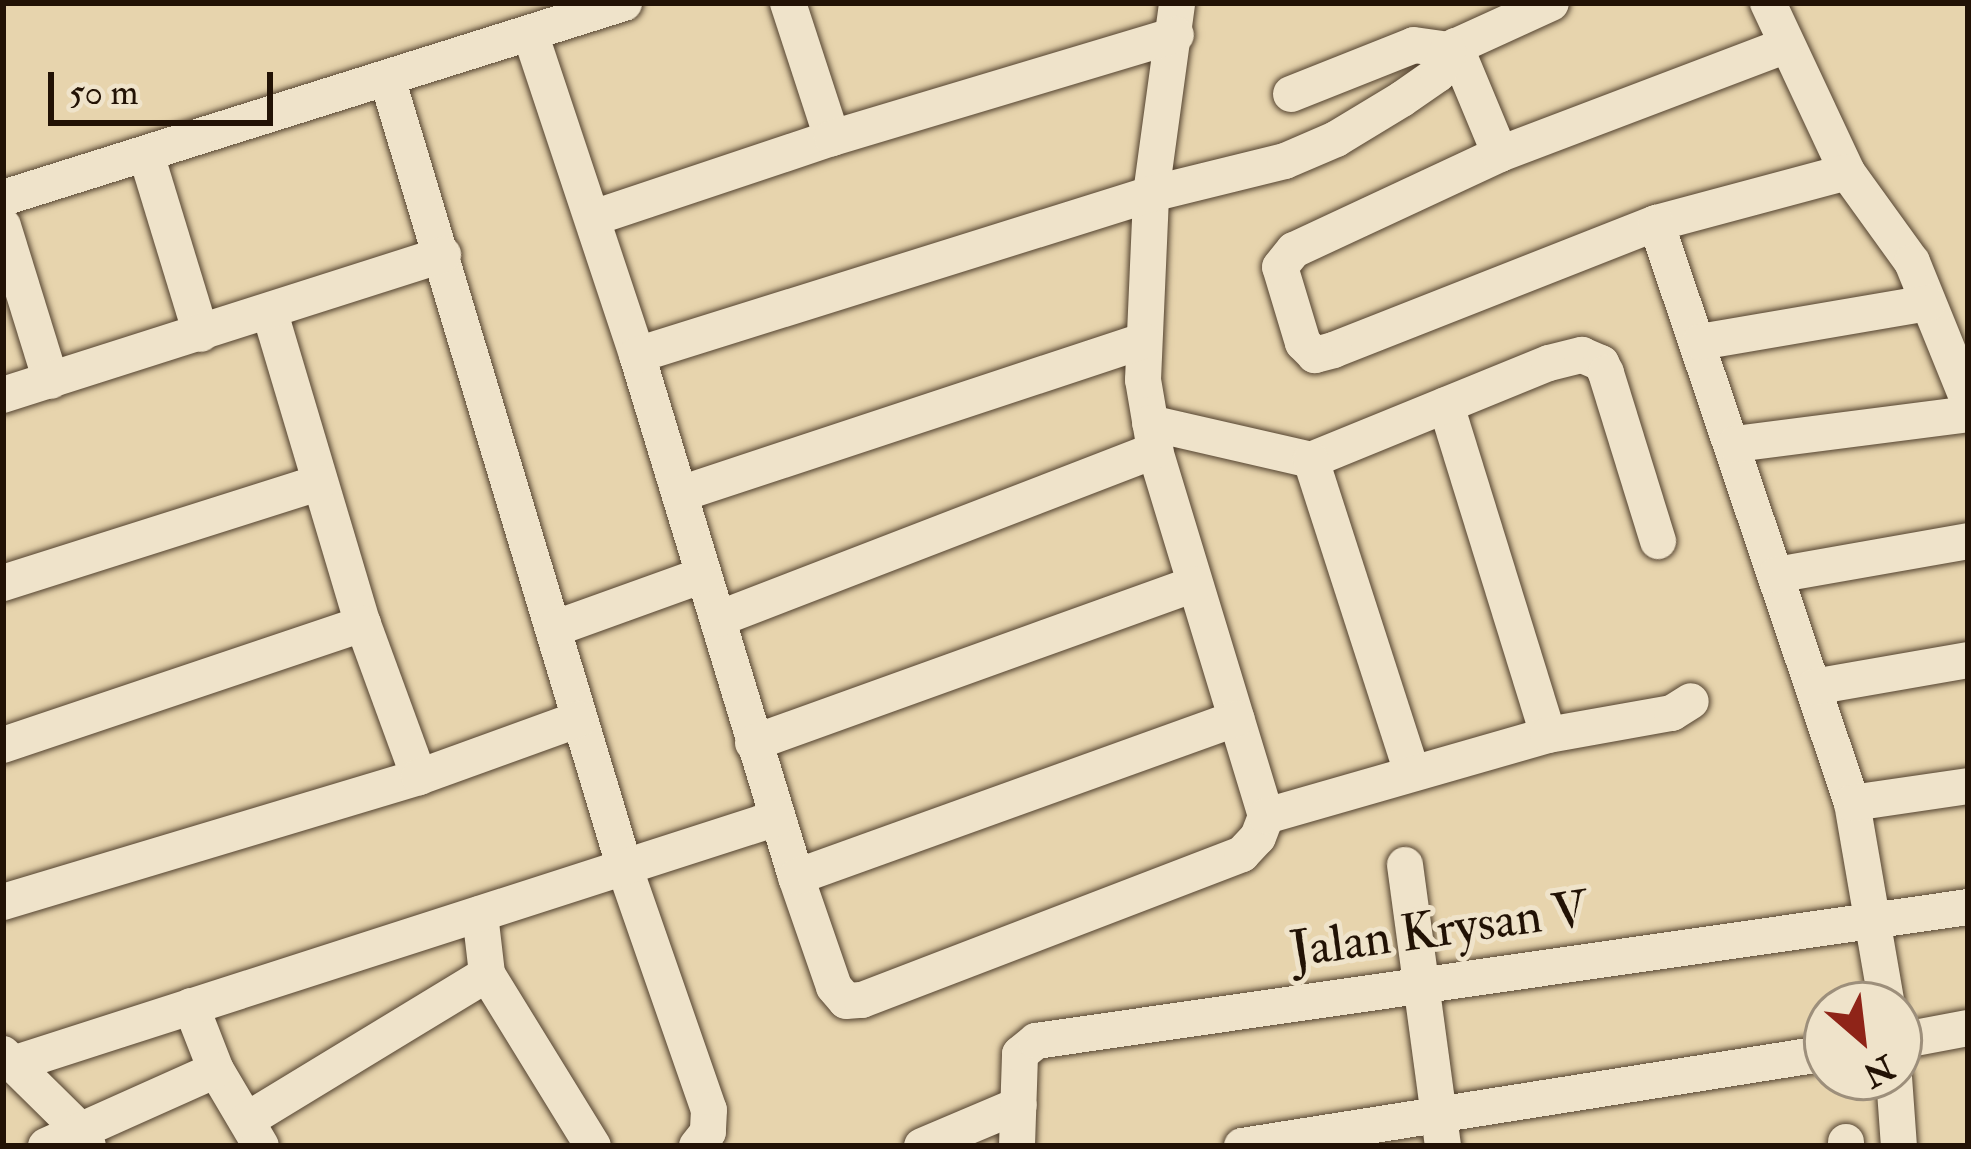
<!DOCTYPE html>
<style>
body{margin:0}
#map{position:relative;width:1971px;height:1149px;overflow:hidden;background:#e7d4ad;font-family:"IM FELL Double Pica",serif}
div>[style]{position:absolute}
.roads{filter:drop-shadow(0 0 3px #53422f) drop-shadow(0 0 3px #53422f)}
.minor>*{height:36px;margin:-18px;padding:0 18px;transform-origin:18px;border-radius:18px;background:#efe3ca}
span{translate:-50% -50%;white-space:nowrap;text-align:center;line-height:1.15;-webkit-text-stroke:10px #efe3ca;paint-order:stroke}
.street-label{font-size:51px;color:#221205}
.frame{position:absolute;inset:0;border:6px solid #221205;pointer-events:none}
.north{position:absolute;left:1803px;top:981px;width:120px;height:120px;box-sizing:border-box;background:#efe3ca;border:3px solid #9d8f7b;border-radius:50%;rotate:152deg;font-size:33px;font-weight:700;line-height:48px;text-align:center;color:#221205}
.north::after{content:'';display:block;margin:auto;width:42px;height:54px;background:#8f2418;clip-path:polygon(50% 0,100% 100%,50% 72%,0 100%)}
.scale{position:absolute;left:48px;top:72px;width:225px;height:54px;box-sizing:border-box;border:6px solid #221205;border-top:0;padding-left:15px;font-size:36px;line-height:42px;white-space:nowrap;color:#221205;-webkit-text-stroke:9px #efe3ca;paint-order:stroke}
</style>
<div id="map">
<div class="roads">
<div class="minor">
<div style="left:788px;top:3px;width:142px;rotate:71.9deg"></div>
<div style="left:1768px;top:3px;width:187px;rotate:64.9deg"></div>
<div style="left:1847px;top:172px;width:198px;rotate:165deg"></div>
<div style="left:1656px;top:223px;width:346px;rotate:158.5deg"></div>
<div style="left:1334px;top:350px;width:20px;rotate:165deg"></div>
<div style="left:1315px;top:355px;width:17px;rotate:-135deg"></div>
<div style="left:1303px;top:343px;width:79px;rotate:-106.8deg"></div>
<div style="left:1280px;top:267px;width:22px;rotate:-51deg"></div>
<div style="left:1294px;top:250px;width:227px;rotate:-25deg"></div>
<div style="left:1500px;top:154px;width:304px;rotate:-20.8deg"></div>
<div style="left:530px;top:33px;width:339px;rotate:71.6deg"></div>
<div style="left:637px;top:355px;width:546px;rotate:73.06deg"></div>
<div style="left:796px;top:877px;width:116px;rotate:70.9deg"></div>
<div style="left:834px;top:987px;width:18px;rotate:49deg"></div>
<div style="left:846px;top:1001px;width:16px;rotate:-4deg"></div>
<div style="left:862px;top:1000px;width:407px;rotate:-21deg"></div>
<div style="left:1242px;top:854px;width:23px;rotate:-47deg"></div>
<div style="left:1258px;top:837px;width:22px;rotate:-69deg"></div>
<div style="left:1266px;top:816px;width:382px;rotate:-106.9deg"></div>
<div style="left:1155px;top:450px;width:71px;rotate:-99.7deg"></div>
<div style="left:1143px;top:380px;width:186px;rotate:-87.5deg"></div>
<div style="left:1151px;top:194px;width:193px;rotate:-82.2deg"></div>
<div style="left:1455px;top:46px;width:117px;rotate:67.4deg"></div>
<div style="left:387px;top:78px;width:826px;rotate:73.25deg"></div>
<div style="left:625px;top:869px;width:255px;rotate:70.8deg"></div>
<div style="left:709px;top:1110px;width:22px;rotate:93deg"></div>
<div style="left:708px;top:1132px;width:18px;rotate:128deg"></div>
<div style="left:1291px;top:94px;width:132px;rotate:-21.7deg"></div>
<div style="left:1414px;top:45px;width:34px;rotate:8deg"></div>
<div style="left:1448px;top:50px;width:113px;rotate:-24.5deg"></div>
<div style="left:146px;top:154px;width:188px;rotate:73deg"></div>
<div style="left:1847px;top:172px;width:111px;rotate:54.2deg"></div>
<div style="left:1912px;top:262px;width:149px;rotate:67.9deg"></div>
<div style="left:3px;top:198px;width:651px;rotate:-17.43deg"></div>
<div style="left:593px;top:218px;width:252px;rotate:-18.5deg"></div>
<div style="left:832px;top:138px;width:359px;rotate:-16.7deg"></div>
<div style="left:1656px;top:223px;width:612px;rotate:71.33deg"></div>
<div style="left:1852px;top:803px;width:205px;rotate:80.2deg"></div>
<div style="left:3px;top:226px;width:162px;rotate:72.8deg"></div>
<div style="left:270px;top:313px;width:325px;rotate:73.4deg"></div>
<div style="left:363px;top:624px;width:163px;rotate:69.9deg"></div>
<div style="left:1700px;top:342px;width:231px;rotate:-9.7deg"></div>
<div style="left:637px;top:355px;width:539px;rotate:-17.39deg"></div>
<div style="left:1151px;top:194px;width:138px;rotate:-13.8deg"></div>
<div style="left:1285px;top:161px;width:56px;rotate:-23.3deg"></div>
<div style="left:1336px;top:139px;width:77px;rotate:-31.2deg"></div>
<div style="left:1402px;top:99px;width:44px;rotate:-34.8deg"></div>
<div style="left:1438px;top:74px;width:26px;rotate:-67deg"></div>
<div style="left:3px;top:395px;width:462px;rotate:-17.7deg"></div>
<div style="left:1446px;top:405px;width:345px;rotate:72.8deg"></div>
<div style="left:1150px;top:423px;width:165px;rotate:12.9deg"></div>
<div style="left:1311px;top:460px;width:257px;rotate:-22.2deg"></div>
<div style="left:1549px;top:363px;width:34px;rotate:-14deg"></div>
<div style="left:1582px;top:355px;width:21px;rotate:23deg"></div>
<div style="left:1601px;top:363px;width:11px;rotate:63deg"></div>
<div style="left:1606px;top:373px;width:176px;rotate:72.8deg"></div>
<div style="left:1735px;top:444px;width:235px;rotate:-7.3deg"></div>
<div style="left:1311px;top:460px;width:328px;rotate:72.1deg"></div>
<div style="left:680px;top:494px;width:488px;rotate:-18.3deg"></div>
<div style="left:1776px;top:575px;width:195px;rotate:-10deg"></div>
<div style="left:3px;top:583px;width:331px;rotate:-17.6deg"></div>
<div style="left:718px;top:619px;width:469px;rotate:-21.1deg"></div>
<div style="left:556px;top:628px;width:156px;rotate:-19.8deg"></div>
<div style="left:1814px;top:687px;width:156px;rotate:-9.9deg"></div>
<div style="left:753px;top:743px;width:469px;rotate:-19.8deg"></div>
<div style="left:3px;top:745px;width:380px;rotate:-18.6deg"></div>
<div style="left:1852px;top:803px;width:117px;rotate:-8.3deg"></div>
<div style="left:1266px;top:816px;width:293px;rotate:-16deg"></div>
<div style="left:1548px;top:735px;width:126px;rotate:-10.1deg"></div>
<div style="left:1672px;top:713px;width:22px;rotate:-32deg"></div>
<div style="left:1405px;top:865px;width:284px;rotate:82.3deg"></div>
<div style="left:796px;top:877px;width:468px;rotate:-19.8deg"></div>
<div style="left:3px;top:902px;width:434px;rotate:-16.7deg"></div>
<div style="left:419px;top:777px;width:170px;rotate:-19.9deg"></div>
<div style="left:480px;top:914px;width:60px;rotate:83.3deg"></div>
<div style="left:487px;top:974px;width:202px;rotate:58.4deg"></div>
<div style="left:191px;top:1006px;width:69px;rotate:68.7deg"></div>
<div style="left:216px;top:1070px;width:88px;rotate:59.4deg"></div>
<div style="left:1899px;top:1041px;width:70px;rotate:-10.7deg"></div>
<div style="left:3px;top:1054px;width:104px;rotate:44.6deg"></div>
<div style="left:77px;top:1127px;width:22px;rotate:60deg"></div>
<div style="left:13px;top:1064px;width:803px;rotate:-17.85deg"></div>
<div style="left:1894px;top:1077px;width:69px;rotate:85.9deg"></div>
<div style="left:247px;top:1120px;width:281px;rotate:-31.3deg"></div>
<div style="left:1846px;top:1142px;width:4px;rotate:90deg"></div>
<div style="left:46px;top:1146px;width:186px;rotate:-24.1deg"></div>
<div style="left:922px;top:1146px;width:105px;rotate:-22.9deg"></div>
<div style="left:1017px;top:1146px;width:92px;rotate:-88.1deg"></div>
<div style="left:1020px;top:1054px;width:21px;rotate:-39deg"></div>
<div style="left:1036px;top:1041px;width:942px;rotate:-8.18deg"></div>
<div style="left:1242px;top:1146px;width:592px;rotate:-9.03deg"></div>
</div>
</div>
<div class="street-label">
<span style="left:1439px;top:930px;rotate:-8deg">Jalan Krysan V</span>
</div>
<div class="frame"></div>
<div class="north">N</div>
<div class="scale">50 m</div>
</div>
